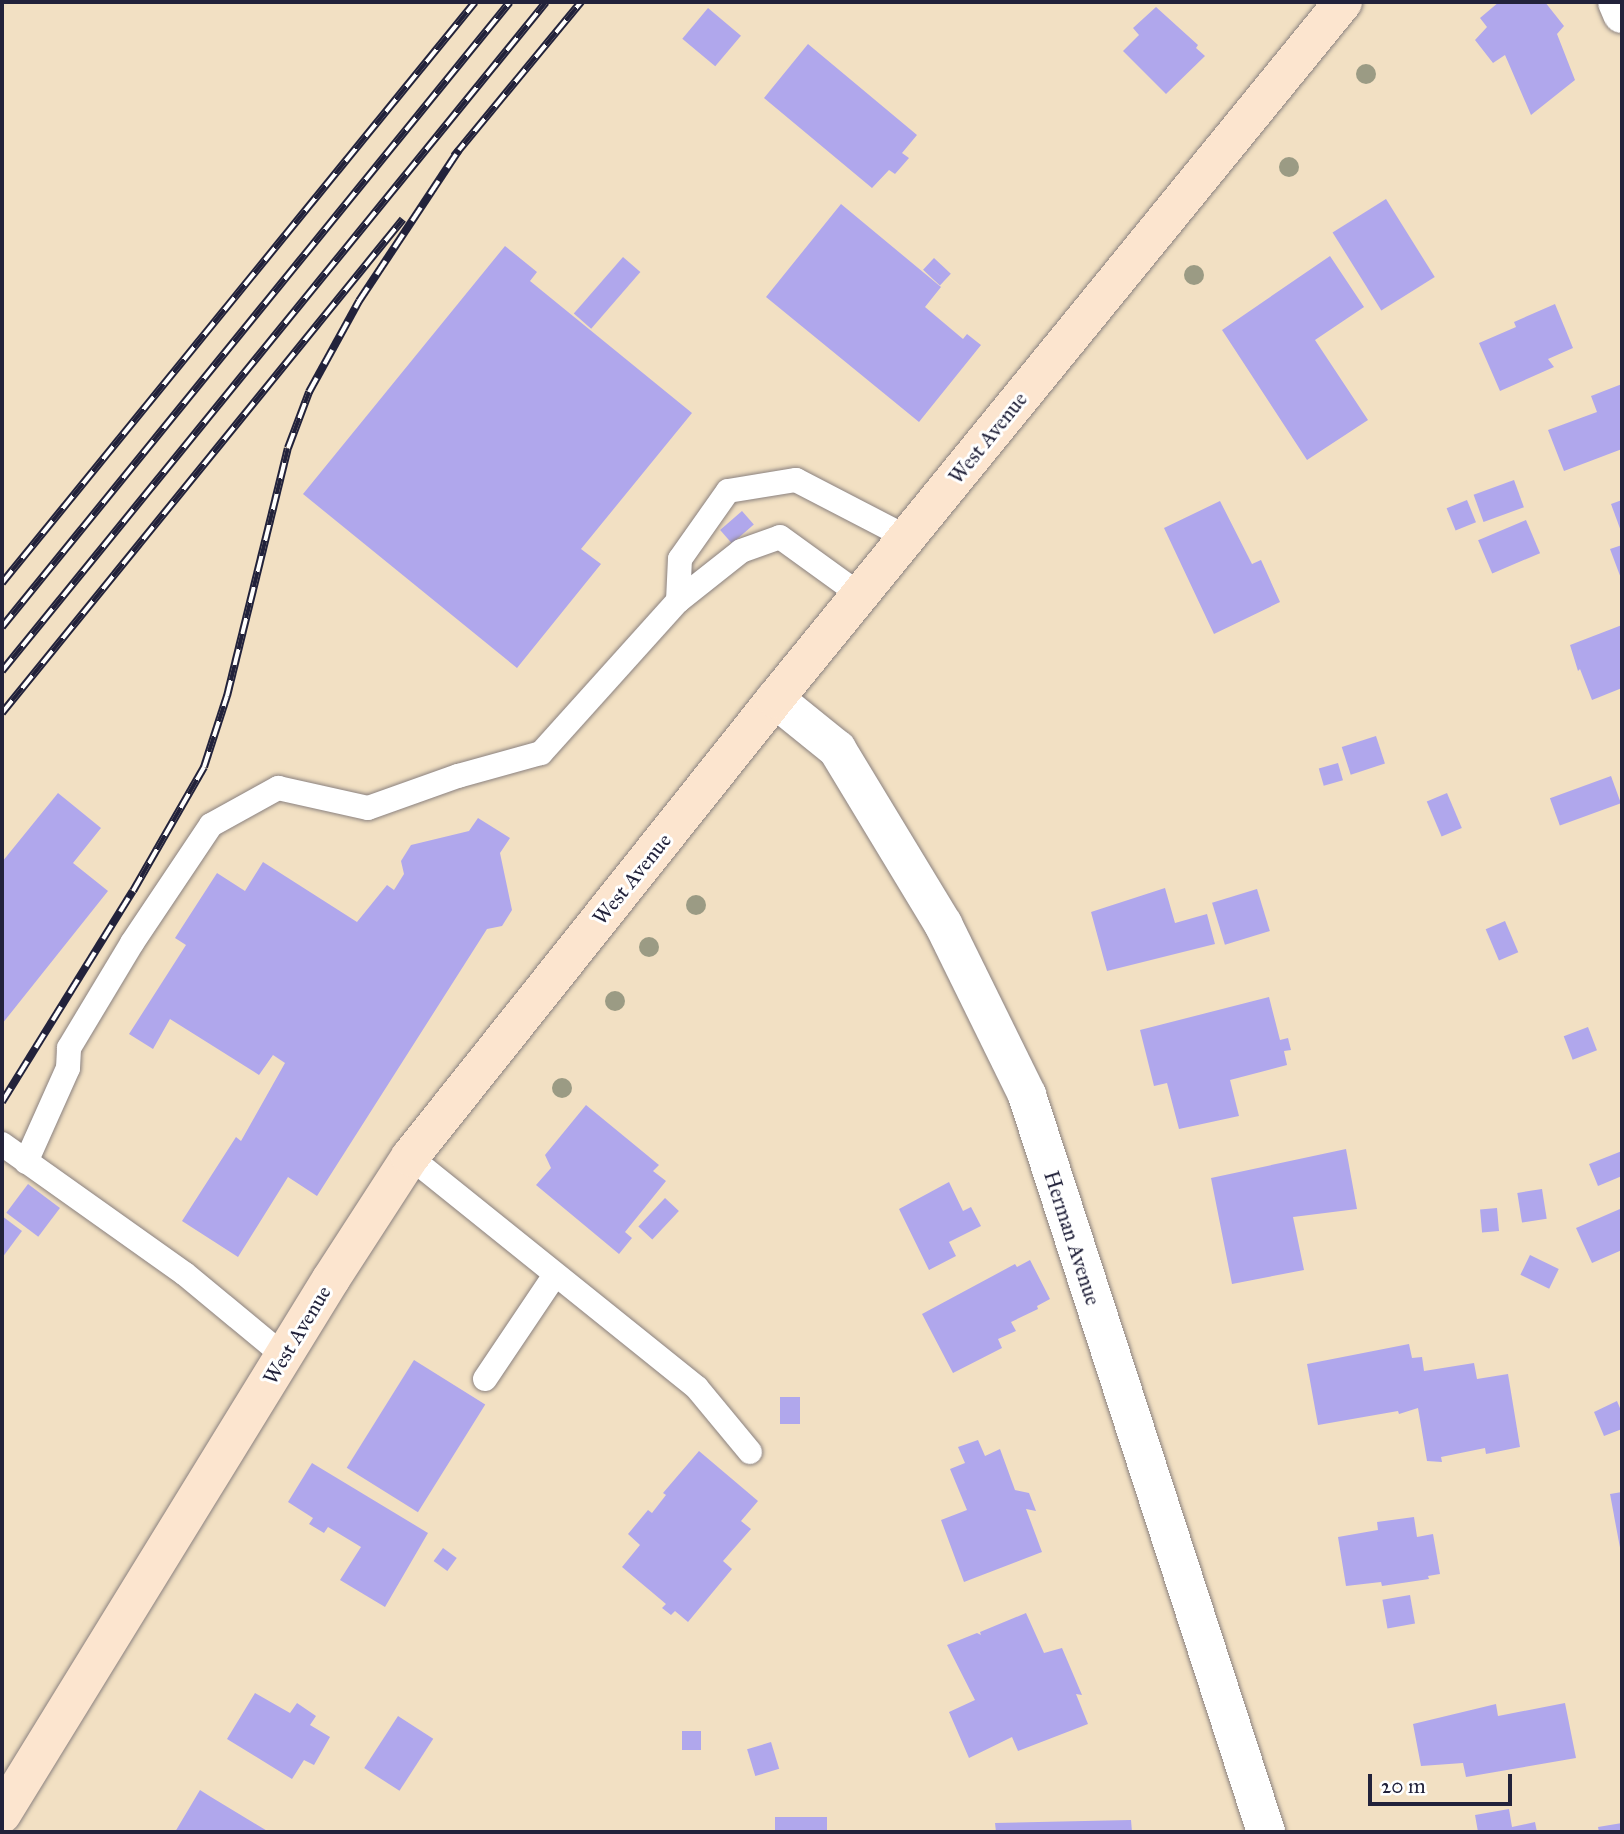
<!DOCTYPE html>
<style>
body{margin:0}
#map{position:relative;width:1624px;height:1834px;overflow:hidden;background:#f2e0c3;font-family:"IM FELL Great Primer",serif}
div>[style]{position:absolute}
.building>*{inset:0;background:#b0a7ec;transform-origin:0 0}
.roads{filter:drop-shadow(0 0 2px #8a817f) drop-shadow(0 0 2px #8a817f)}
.lane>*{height:24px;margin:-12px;padding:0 12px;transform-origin:12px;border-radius:12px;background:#fff}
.street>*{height:38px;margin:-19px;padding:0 19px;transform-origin:19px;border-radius:19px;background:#fff}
.secondary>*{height:38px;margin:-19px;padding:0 19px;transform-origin:19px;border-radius:19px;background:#fce5cf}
.rail>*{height:8px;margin-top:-4px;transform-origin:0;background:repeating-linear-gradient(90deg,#fff 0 16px,#22223b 0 32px);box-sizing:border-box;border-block:2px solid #22223b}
.trees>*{width:20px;height:20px;margin:-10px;border-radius:50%;background:#9b9b84}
span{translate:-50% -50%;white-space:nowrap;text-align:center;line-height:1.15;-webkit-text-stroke:6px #fff;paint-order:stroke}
.street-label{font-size:21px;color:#22223b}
.frame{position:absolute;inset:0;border:4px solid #22223b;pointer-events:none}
.scale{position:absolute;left:1368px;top:1774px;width:144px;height:32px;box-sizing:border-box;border:4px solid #22223b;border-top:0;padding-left:9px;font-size:21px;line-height:24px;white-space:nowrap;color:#22223b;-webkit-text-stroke:5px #fff;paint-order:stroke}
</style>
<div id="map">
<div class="building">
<div style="clip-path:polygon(1499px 2px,1545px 2px,1564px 26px,1557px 34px,1575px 80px,1531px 115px,1505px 55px,1493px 63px,1475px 40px,1487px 27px,1480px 18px)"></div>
<div style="clip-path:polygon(1156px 7px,1198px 45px,1196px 48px,1205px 56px,1166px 94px,1123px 51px,1139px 35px,1133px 28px)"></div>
<div style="left:708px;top:8px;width:43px;height:40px;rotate:40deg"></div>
<div style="clip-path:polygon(808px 44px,917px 135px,902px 153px,909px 158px,895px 174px,889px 170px,872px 188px,764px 98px)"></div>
<div style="left:1386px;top:199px;width:92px;height:63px;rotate:58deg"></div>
<div style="clip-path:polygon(841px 204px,941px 287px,925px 307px,963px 339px,967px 334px,981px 345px,919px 422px,766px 297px)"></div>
<div style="clip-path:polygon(505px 246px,537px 272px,530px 281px,692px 413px,581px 549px,601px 564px,517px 668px,303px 494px)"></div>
<div style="clip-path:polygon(1330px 256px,1364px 307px,1315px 340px,1368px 420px,1307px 460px,1222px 330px)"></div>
<div style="left:623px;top:257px;width:23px;height:75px;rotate:41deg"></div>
<div style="left:934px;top:258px;width:23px;height:16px;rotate:43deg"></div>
<div style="clip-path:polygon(1555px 304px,1573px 348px,1548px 359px,1554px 367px,1500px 391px,1479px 343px,1516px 327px,1514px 322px)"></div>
<div style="clip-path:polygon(1622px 384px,1622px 449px,1564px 471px,1548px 430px,1597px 412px,1591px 396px)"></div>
<div style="left:1514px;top:480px;width:29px;height:43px;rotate:70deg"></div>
<div style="left:1467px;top:500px;width:24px;height:22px;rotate:68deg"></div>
<div style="clip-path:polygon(1622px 500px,1622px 534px,1611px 504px)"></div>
<div style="clip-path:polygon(1220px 501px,1252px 564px,1261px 560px,1280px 602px,1214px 634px,1164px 528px)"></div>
<div style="left:742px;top:511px;width:18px;height:29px;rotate:49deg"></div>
<div style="left:1526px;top:520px;width:36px;height:52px;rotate:67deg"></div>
<div style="clip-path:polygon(1622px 545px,1622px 581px,1610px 549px)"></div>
<div style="clip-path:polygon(1622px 625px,1622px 688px,1592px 700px,1580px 669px,1578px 671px,1570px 645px)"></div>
<div style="left:1376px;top:736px;width:29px;height:36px;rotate:72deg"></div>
<div style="left:1338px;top:763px;width:18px;height:20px;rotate:74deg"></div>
<div style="left:1611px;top:776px;width:29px;height:65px;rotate:70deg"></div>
<div style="clip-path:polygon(58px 793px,101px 828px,73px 863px,108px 891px,2px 1024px,2px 862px)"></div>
<div style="left:1447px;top:793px;width:38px;height:22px;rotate:67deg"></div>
<div style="clip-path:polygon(478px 818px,510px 838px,500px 853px,512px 910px,502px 926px,487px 929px,317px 1196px,288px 1177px,238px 1257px,182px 1221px,236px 1137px,241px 1141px,285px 1063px,273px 1055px,259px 1075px,170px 1019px,153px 1049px,129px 1034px,186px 945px,175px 938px,217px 873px,245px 891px,263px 862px,357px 922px,387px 885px,394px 890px,404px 874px,401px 861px,411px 845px,469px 831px)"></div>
<div style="clip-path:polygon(1165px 888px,1175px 923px,1207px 914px,1215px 944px,1107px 971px,1091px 912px)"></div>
<div style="left:1257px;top:889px;width:44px;height:47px;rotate:73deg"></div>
<div style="left:1505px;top:921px;width:34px;height:21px;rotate:67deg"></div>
<div style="clip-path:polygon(1269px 997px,1280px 1040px,1288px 1038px,1291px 1050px,1284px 1051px,1287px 1065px,1230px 1080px,1239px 1116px,1179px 1129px,1167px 1083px,1154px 1086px,1140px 1030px)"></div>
<div style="left:1588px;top:1027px;width:25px;height:26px;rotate:69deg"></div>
<div style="clip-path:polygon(586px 1105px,659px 1165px,653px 1171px,666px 1181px,625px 1232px,632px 1238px,619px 1254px,536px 1185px,551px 1168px,545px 1155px)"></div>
<div style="clip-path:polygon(1346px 1149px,1357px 1209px,1293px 1217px,1304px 1270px,1232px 1284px,1211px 1178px)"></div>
<div style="clip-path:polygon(1622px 1151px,1622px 1176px,1598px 1186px,1589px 1164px)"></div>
<div style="clip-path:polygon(949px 1182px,963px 1211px,971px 1207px,981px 1226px,949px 1242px,956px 1256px,929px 1270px,899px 1209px)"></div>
<div style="left:28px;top:1184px;width:40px;height:36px;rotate:37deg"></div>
<div style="left:1542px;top:1189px;width:30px;height:25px;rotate:81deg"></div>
<div style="left:665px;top:1198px;width:19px;height:39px;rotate:43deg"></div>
<div style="left:1497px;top:1208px;width:23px;height:17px;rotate:85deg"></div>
<div style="clip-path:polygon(1620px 1209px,1622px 1250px,1592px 1263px,1576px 1228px)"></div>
<div style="clip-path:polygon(2px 1216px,22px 1231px,2px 1258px)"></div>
<div style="left:1530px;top:1255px;width:32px;height:22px;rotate:26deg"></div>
<div style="clip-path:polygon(1030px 1260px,1050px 1299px,1037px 1306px,1038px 1309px,1011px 1322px,1016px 1331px,998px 1339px,1002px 1348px,953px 1373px,922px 1314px,1015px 1264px,1017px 1267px)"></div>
<div style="clip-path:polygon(1409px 1344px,1412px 1358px,1422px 1357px,1424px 1371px,1474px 1363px,1477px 1379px,1508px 1374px,1520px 1447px,1486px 1454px,1485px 1448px,1441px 1457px,1442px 1462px,1427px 1461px,1418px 1408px,1399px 1414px,1398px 1411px,1318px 1425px,1307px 1364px)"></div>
<div style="left:414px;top:1360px;width:84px;height:127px;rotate:32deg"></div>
<div style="left:780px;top:1397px;width:20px;height:27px"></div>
<div style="clip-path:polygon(1617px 1401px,1622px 1413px,1622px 1429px,1604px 1436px,1594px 1412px)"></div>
<div style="clip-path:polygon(978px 1440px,985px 1456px,1000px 1449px,1015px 1490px,1029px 1493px,1036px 1511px,1026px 1509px,1042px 1552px,964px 1582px,941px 1520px,967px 1510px,950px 1469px,965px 1463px,958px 1447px)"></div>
<div style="clip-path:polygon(699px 1451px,758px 1501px,741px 1521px,751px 1529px,723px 1561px,732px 1569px,688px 1622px,675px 1611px,671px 1615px,662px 1608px,666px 1604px,622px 1567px,640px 1545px,628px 1534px,648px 1510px,652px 1513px,666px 1495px,663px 1493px)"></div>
<div style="clip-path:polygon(312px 1463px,428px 1533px,385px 1607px,340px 1580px,361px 1547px,328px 1527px,324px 1533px,309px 1524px,313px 1518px,288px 1502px)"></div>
<div style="clip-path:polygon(1622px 1492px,1622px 1553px,1621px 1553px,1610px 1494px)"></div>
<div style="clip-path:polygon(1414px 1517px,1417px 1537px,1433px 1534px,1440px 1574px,1428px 1576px,1429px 1579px,1382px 1586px,1381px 1582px,1346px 1586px,1338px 1537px,1378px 1530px,1377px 1522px)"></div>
<div style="left:443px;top:1548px;width:17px;height:16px;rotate:36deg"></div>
<div style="left:1410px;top:1595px;width:29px;height:28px;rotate:80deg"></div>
<div style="clip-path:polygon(1026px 1613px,1044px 1653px,1062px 1648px,1082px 1695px,1076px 1694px,1088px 1724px,1018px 1751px,1012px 1737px,969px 1758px,949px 1712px,975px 1700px,947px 1645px,977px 1633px,981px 1635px,980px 1632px)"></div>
<div style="clip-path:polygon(255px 1693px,290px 1713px,297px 1703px,316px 1716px,310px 1725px,330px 1737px,314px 1765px,304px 1760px,292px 1779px,227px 1739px)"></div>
<div style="clip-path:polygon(1565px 1703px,1576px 1758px,1466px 1777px,1463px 1763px,1421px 1766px,1413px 1724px,1496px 1704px,1498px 1716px)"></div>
<div style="left:398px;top:1716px;width:42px;height:62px;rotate:33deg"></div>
<div style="left:682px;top:1731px;width:19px;height:19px"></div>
<div style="left:771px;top:1742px;width:28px;height:25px;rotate:73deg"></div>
<div style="clip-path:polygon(200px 1790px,211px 1797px,269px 1832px,175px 1832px)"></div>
<div style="clip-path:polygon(1509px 1809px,1512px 1827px,1535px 1822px,1537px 1832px,1478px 1832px,1475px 1815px)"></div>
<div style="left:827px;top:1817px;width:15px;height:52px;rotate:90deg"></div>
<div style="clip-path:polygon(1131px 1820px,1132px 1832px,996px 1832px,995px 1823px)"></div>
<div style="clip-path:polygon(1622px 1823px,1622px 1832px,1599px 1832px,1598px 1827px)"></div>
</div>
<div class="roads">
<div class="lane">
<div style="left:678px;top:601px;width:42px;rotate:-87.3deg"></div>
<div style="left:680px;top:559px;width:83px;rotate:-54.8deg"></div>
<div style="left:728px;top:491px;width:69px;rotate:-9.2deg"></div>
<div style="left:796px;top:480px;width:126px;rotate:27.4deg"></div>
<div style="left:2px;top:1144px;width:224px;rotate:35.4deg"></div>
<div style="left:185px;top:1274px;width:129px;rotate:39.6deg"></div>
<div style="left:410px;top:1157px;width:368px;rotate:38.8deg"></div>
<div style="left:697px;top:1388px;width:83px;rotate:50.4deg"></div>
<div style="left:26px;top:1162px;width:103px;rotate:-65.9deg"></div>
<div style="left:68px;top:1068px;width:20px;rotate:-87deg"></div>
<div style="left:69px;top:1048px;width:122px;rotate:-59deg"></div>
<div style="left:132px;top:943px;width:142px;rotate:-56.2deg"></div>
<div style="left:211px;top:825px;width:77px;rotate:-28.9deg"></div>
<div style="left:278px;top:788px;width:92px;rotate:12.5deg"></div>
<div style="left:368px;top:808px;width:96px;rotate:-19.6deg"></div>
<div style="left:458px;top:776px;width:86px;rotate:-15.5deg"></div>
<div style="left:541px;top:753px;width:205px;rotate:-48deg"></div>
<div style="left:678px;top:601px;width:80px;rotate:-38.4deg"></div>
<div style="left:741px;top:551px;width:41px;rotate:-19.7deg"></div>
<div style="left:780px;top:537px;width:99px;rotate:35.9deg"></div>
<div style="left:485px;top:1379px;width:125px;rotate:-56.1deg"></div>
</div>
<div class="street">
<div style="left:1617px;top:2px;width:13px;rotate:67deg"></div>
<div style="left:775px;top:699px;width:80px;rotate:38.9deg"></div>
<div style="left:837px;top:749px;width:205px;rotate:58.8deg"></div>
<div style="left:943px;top:924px;width:191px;rotate:63.8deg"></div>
<div style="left:1027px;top:1095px;width:775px;rotate:72.03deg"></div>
</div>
<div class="secondary">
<div style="left:2px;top:1814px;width:628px;rotate:-58.41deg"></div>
<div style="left:331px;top:1279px;width:145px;rotate:-57.1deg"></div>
<div style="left:410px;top:1157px;width:586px;rotate:-51.45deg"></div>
<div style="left:775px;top:699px;width:899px;rotate:-50.82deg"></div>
</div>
</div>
<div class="rail">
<div style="left:454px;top:156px;width:200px;rotate:-50.5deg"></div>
<div style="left:2px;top:583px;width:749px;rotate:-50.85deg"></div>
<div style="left:2px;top:627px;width:805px;rotate:-50.9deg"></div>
<div style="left:2px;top:671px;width:862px;rotate:-50.88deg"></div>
<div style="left:2px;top:713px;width:636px;rotate:-50.93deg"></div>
<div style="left:2px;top:1102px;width:248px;rotate:-58.2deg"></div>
<div style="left:133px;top:891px;width:143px;rotate:-60.2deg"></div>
<div style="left:204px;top:767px;width:75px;rotate:-72.1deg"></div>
<div style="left:227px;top:696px;width:255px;rotate:-76.2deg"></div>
<div style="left:288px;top:448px;width:60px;rotate:-69.4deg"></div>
<div style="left:309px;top:392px;width:104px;rotate:-61.2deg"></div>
<div style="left:359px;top:301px;width:181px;rotate:-56.5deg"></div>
</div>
<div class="trees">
<div style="left:1366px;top:74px"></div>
<div style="left:1289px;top:167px"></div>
<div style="left:1194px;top:275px"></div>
<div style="left:696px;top:905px"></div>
<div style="left:649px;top:947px"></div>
<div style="left:615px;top:1001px"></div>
<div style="left:562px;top:1088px"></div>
</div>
<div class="street-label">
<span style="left:988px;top:438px;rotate:-51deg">West Avenue</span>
<span style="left:632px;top:879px;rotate:-51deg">West Avenue</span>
<span style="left:1072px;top:1238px;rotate:72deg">Herman Avenue</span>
<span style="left:297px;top:1335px;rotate:-59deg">West Avenue</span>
</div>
<div class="frame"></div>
<div class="scale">20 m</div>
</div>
